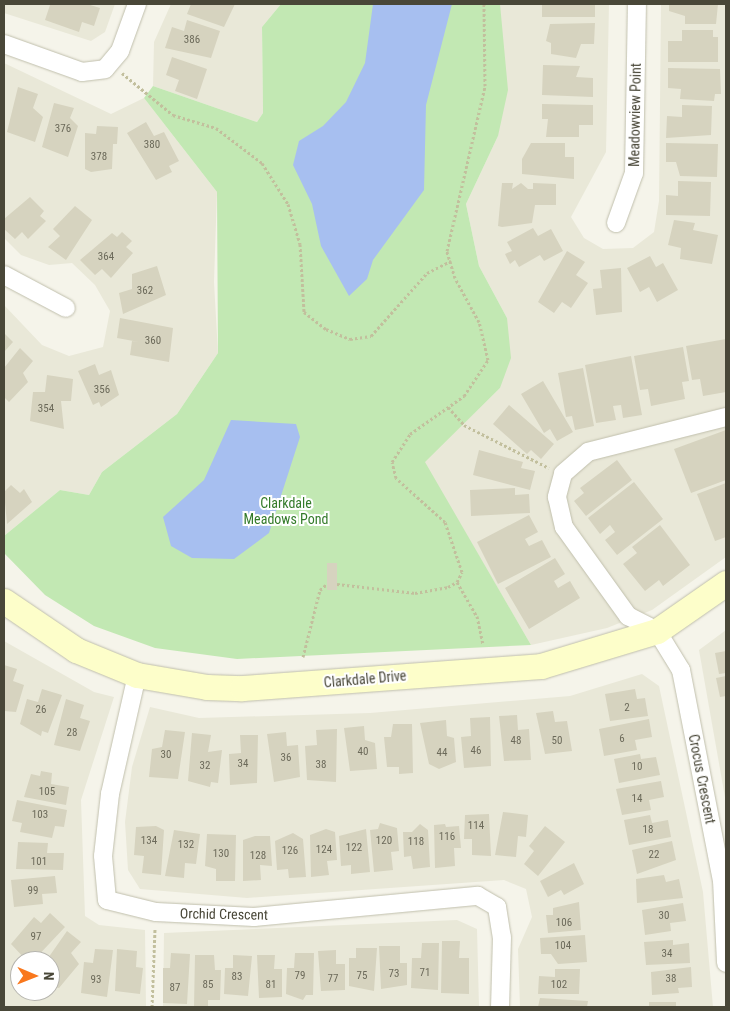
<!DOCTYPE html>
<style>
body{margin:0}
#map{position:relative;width:730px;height:1011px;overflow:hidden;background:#f5f4ea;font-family:"Roboto Condensed",sans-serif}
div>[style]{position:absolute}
.residential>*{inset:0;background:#e9e8d8}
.green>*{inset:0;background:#c2e8b3}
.water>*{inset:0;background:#a7bff0}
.building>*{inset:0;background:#d6d3bf;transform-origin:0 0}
.path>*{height:3px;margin-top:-1.5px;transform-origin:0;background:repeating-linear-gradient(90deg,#c2bf9d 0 2.5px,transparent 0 5px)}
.roads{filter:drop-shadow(0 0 1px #c0bfac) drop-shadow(0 0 1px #c0bfac)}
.street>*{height:18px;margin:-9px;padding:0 9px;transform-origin:9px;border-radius:9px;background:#fff}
.secondary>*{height:25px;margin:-12.5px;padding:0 12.5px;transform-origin:12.5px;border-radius:12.5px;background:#fdfeca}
span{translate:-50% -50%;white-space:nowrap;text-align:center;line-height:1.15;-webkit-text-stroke:4px #fff;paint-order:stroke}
.number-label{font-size:11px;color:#6c6a5a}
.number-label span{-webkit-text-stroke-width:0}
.street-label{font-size:14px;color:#494738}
.park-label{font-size:14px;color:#347b2a}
.frame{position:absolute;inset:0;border:5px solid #494738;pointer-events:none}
.north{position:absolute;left:10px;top:951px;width:50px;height:50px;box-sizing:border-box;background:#fff;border:1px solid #b6b5af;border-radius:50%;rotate:91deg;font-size:14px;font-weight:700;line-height:20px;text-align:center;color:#494738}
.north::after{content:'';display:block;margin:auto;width:18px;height:22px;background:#f9781d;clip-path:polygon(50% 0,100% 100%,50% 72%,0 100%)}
</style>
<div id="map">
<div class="residential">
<div style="clip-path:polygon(4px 4px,115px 4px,105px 32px,91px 41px,4px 13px)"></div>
<div style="clip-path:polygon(171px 4px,281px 4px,262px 27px,263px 113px,257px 122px,153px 86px,154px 42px)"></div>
<div style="clip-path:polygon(500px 4px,609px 4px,606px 152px,571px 217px,584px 238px,603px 249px,633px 248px,654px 232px,659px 201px,661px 4px,726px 4px,726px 557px,652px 610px,607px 628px,531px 645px,424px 462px,500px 388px,507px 318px,479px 266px,466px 204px,498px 136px)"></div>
<div style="clip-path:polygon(4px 63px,111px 114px,144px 98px,217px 192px,214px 282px,218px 353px,177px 414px,102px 472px,89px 495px,60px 490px,4px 536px,4px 305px,42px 345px,69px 356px,103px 347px,110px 311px,95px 285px,72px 263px,49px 265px,21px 255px,4px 238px)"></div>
<div style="clip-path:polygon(726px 630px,726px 803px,699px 650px)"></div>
<div style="clip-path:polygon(evenodd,4px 641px,94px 692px,114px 697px,81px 800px,85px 916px,99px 925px,145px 930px,146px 1007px,4px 1007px,4px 641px,20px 961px,50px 961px,50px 991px,20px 991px,20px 961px)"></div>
<div style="clip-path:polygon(642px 674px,659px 686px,703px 892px,713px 1007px,520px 1007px,518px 949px,532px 917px,526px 889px,504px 880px,247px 898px,140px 889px,128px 870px,125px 822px,132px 767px,150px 707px,199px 718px,370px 713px,570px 696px)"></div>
<div style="clip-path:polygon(457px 920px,477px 929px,479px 1007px,163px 1007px,164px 933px)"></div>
</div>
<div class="green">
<div style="clip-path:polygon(281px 4px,500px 4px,508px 90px,498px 136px,466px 204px,479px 266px,507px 318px,511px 358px,500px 388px,425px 462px,531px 645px,237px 659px,155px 648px,94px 626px,45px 595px,4px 553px,4px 536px,60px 490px,89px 495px,102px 472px,177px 414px,218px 353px,217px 192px,144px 98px,153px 86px,257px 122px,263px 113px,262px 27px)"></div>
</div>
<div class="water">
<div style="clip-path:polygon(373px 4px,452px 4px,426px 105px,424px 190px,373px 260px,367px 279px,349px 296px,321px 246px,312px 204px,293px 165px,299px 141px,323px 126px,346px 102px,365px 63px)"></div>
<div style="clip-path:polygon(231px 420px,296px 424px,300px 437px,269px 533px,234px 559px,192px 558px,171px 546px,163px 517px,204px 480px)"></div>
</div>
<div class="building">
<div style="clip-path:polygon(58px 4px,87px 4px,100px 8px,94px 26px,82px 22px,79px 32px,45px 20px,50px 5px)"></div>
<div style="clip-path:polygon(191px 4px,235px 4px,224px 27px,187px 14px)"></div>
<div style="left:542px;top:4px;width:53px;height:13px"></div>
<div style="clip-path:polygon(669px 4px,718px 4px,716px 24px,685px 24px,685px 16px,669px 11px)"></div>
<div style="clip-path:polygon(187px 20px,220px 31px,211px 58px,165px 48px,172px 27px,184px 31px)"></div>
<div style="clip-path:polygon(595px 23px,594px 44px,581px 44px,576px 58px,551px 54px,551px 43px,546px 41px,550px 24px)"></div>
<div style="clip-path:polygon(682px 30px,713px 30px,713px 37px,718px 37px,718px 62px,668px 62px,668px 41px,682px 41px)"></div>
<div style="clip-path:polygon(172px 57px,207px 69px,197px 99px,175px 91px,179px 80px,166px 75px)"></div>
<div style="clip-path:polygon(543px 65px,580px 66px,576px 77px,593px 78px,593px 97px,542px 95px)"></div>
<div style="clip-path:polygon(668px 68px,720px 69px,721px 94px,715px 94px,714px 101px,680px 99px,681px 89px,668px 88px)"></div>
<div style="clip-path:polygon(18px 87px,38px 94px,33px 108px,43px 117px,35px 142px,7px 132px)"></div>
<div style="clip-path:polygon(54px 103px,74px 108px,70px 118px,78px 126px,68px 157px,42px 147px)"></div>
<div style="clip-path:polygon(542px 104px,593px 105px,593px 125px,579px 125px,579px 137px,546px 137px,548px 119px,542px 119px)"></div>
<div style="clip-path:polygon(682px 105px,712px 106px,711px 135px,666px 138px,667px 116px,682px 117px)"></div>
<div style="clip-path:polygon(146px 122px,154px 136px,164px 132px,179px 161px,169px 166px,172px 172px,156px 180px,127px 133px)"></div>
<div style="clip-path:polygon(97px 126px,118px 127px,117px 144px,113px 144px,112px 169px,91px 172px,85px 169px,85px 133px,96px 134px)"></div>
<div style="clip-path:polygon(531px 143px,565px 143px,565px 157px,574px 157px,574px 179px,522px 174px,522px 159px)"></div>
<div style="clip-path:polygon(666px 143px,718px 144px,717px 177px,680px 176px,676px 162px,666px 162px)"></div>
<div style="clip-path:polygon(678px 181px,711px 182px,710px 216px,666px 215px,666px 195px,678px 196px)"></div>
<div style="clip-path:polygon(502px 183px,513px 183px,512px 189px,521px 183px,528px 189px,533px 189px,533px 183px,556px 184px,556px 205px,535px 205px,532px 223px,502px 227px,498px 226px)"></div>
<div style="clip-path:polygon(30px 197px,44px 211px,40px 216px,46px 221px,28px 239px,22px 232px,15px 239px,4px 229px,4px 219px)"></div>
<div style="clip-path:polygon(75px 206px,92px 220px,66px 260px,48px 247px,60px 236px,53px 229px)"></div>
<div style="clip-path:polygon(674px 220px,695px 223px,693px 230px,718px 235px,712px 264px,680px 259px,681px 248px,668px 245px)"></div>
<div style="clip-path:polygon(533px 228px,538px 236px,551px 229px,563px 251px,544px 261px,540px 255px,519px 267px,515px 260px,510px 264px,505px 254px,512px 251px,507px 242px)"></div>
<div style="clip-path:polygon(122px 232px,132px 241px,126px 247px,133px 253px,111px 278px,102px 269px,95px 275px,80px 260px,112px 233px,117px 237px)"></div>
<div style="clip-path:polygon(567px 251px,585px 262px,576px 275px,588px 283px,571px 308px,562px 302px,554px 313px,538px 302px)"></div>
<div style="clip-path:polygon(650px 256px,656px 267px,663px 263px,678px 290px,657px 302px,649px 287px,640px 292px,627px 268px)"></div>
<div style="clip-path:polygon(157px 266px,166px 295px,123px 314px,119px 293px,132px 289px,132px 274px)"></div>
<div style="clip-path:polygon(621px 268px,622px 312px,596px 315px,593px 289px,602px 288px,600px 270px)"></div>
<div style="clip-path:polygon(120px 318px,173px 328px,169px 362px,130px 355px,132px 341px,139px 342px,117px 338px)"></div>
<div style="clip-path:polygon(4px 333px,13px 342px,4px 352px)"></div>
<div style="clip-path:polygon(726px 339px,726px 392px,703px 396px,700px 379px,692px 380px,686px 346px)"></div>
<div style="clip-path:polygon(683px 347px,689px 381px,682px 382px,685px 399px,651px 406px,648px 389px,640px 390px,634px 356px)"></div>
<div style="clip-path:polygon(20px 348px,33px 361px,23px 373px,28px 382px,9px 402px,4px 397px,4px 368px)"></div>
<div style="clip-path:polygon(631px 356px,642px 415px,623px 418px,621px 405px,613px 406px,616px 420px,596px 423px,585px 365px)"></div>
<div style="clip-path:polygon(95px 364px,99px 375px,111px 370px,119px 395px,101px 407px,99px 402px,93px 405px,78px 371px)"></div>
<div style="clip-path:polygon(583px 368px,594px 426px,575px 430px,572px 416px,566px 417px,558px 373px)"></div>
<div style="clip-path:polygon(47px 375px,73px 379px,71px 401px,61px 401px,64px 429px,30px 421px,33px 392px,45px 392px)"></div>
<div style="clip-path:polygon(543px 381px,573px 432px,557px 441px,550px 429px,544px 433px,521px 394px)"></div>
<div style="clip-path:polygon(509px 405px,554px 444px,541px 459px,531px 450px,527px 454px,493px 424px)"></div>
<div style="clip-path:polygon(726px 430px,726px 480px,691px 493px,674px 449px)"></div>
<div style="clip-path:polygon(479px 450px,523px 462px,521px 468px,535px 471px,530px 490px,473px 475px)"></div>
<div style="clip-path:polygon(617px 460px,632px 480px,586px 516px,574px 501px,584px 493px,580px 488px)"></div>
<div style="clip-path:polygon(634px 482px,663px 519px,617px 555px,605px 540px,615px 532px,610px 525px,600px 534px,588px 518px)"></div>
<div style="clip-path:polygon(726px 483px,726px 537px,715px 541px,697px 494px)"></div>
<div style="clip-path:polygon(11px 485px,20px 493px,24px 489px,32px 502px,7px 524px,4px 492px)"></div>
<div style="clip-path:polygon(515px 488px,515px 495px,529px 494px,530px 513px,471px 516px,470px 490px)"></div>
<div style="clip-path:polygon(529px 515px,538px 532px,525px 539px,529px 546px,542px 540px,551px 557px,498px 584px,477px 542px)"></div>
<div style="clip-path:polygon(660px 525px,690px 565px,663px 586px,659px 580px,645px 591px,623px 564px,637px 553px,632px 547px)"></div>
<div style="clip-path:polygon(555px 558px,565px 574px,554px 581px,558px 588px,570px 581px,580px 598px,529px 629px,505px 588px)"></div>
<div style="left:327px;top:563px;width:10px;height:27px"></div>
<div style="clip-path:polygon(726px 651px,726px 673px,719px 674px,715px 653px)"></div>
<div style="clip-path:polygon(4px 665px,17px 669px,13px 681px,24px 685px,16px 712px,4px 711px)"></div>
<div style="clip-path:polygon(726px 676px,726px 696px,720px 697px,716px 678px)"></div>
<div style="clip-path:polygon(42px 689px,62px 695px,48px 733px,42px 731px,41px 736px,20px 724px,27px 699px,38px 702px)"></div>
<div style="clip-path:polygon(635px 689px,637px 699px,645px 698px,648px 716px,610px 721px,605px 694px)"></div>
<div style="clip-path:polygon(66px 699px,84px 705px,80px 718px,90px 721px,80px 751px,54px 745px)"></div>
<div style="clip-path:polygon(553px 711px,555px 722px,567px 721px,572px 751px,545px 754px,536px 713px)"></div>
<div style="clip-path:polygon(517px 715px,518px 730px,529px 729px,531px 760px,504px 761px,499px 716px)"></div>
<div style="clip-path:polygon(490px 717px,491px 766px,464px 768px,461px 737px,471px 736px,470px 718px)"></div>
<div style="clip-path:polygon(649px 719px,652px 737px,635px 740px,637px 750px,604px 756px,599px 729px)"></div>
<div style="clip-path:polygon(446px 720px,447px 736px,454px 738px,456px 762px,439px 769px,429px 764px,420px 723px)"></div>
<div style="clip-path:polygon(393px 724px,412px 724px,413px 773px,399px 774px,399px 767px,387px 767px,384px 737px,391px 737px)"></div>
<div style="clip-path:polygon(364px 726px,365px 740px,375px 743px,377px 769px,350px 771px,344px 728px)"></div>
<div style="clip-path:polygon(337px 729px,336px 782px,307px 780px,305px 746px,317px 745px,316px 730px)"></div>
<div style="clip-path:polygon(165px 730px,185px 732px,178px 779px,149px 777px,152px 749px,162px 747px)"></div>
<div style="clip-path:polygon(286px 732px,287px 746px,298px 745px,300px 777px,274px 782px,267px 734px)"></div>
<div style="clip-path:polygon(192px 733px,211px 735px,208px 752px,222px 750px,218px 783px,211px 782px,210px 787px,188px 781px)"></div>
<div style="clip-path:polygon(240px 735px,258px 735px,257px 783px,230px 785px,229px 754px,241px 753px)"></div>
<div style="clip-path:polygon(640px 754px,641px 759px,656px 757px,660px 775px,619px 783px,614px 759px)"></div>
<div style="clip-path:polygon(41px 771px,52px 773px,51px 784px,69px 787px,66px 805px,24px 797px,31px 774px,40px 776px)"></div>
<div style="clip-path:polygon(661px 781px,664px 797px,649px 800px,651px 810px,622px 815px,616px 789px)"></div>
<div style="clip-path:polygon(17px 800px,67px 810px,64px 827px,55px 826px,52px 838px,20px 832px,22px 823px,12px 821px)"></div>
<div style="clip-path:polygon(503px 812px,528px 815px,526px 837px,518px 836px,516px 857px,495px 855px)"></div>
<div style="clip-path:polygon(489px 814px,491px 856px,472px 855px,472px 839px,464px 839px,465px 815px)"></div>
<div style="clip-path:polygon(650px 815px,652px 823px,668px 820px,671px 837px,629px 845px,624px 820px)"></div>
<div style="clip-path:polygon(380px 823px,397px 828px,399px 851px,391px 852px,393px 870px,374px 872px,370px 830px,378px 829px)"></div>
<div style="clip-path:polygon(420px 824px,428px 830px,430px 867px,413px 869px,411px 856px,404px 857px,403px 832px,412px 832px)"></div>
<div style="clip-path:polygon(445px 824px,446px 827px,459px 826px,461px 848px,454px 848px,455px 866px,435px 868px,434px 825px)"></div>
<div style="clip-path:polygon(156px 826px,164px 830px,161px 875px,142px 873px,144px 856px,134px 855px,136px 827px)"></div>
<div style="clip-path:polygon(545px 826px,565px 842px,538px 876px,524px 864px,534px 851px,529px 846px)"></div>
<div style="clip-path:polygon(326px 829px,335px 832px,337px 860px,327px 861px,329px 875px,311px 877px,310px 835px)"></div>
<div style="clip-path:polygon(366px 829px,370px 872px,351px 874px,351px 865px,341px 866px,339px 836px)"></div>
<div style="clip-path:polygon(174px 830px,200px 834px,196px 864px,185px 863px,184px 878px,165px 876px)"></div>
<div style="clip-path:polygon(293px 833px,303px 839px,306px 877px,289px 878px,288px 869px,277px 870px,275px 841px)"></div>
<div style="clip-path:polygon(207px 834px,236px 835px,235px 881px,216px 881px,216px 869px,205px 866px)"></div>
<div style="clip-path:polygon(255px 836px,270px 836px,272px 866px,260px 865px,261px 880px,243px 881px,243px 840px)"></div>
<div style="clip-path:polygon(672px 841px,676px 860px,637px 874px,632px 850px)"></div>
<div style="clip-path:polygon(18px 842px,48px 843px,47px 853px,64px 853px,63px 870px,16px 869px)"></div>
<div style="clip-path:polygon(574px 863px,584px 884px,564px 895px,561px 890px,548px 897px,540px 881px)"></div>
<div style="clip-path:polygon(664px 875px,666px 882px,679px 879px,683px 898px,637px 903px,636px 879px)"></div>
<div style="clip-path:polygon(55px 876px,57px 893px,42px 894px,43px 904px,14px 907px,11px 880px)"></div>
<div style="clip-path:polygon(579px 902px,581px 930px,548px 933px,546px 915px,553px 915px,553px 908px)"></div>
<div style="clip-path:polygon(683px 903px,686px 921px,670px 923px,671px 931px,645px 935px,642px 910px)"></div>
<div style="clip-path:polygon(50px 913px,65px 927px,33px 961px,27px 961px,11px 944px,34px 917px,41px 923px)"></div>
<div style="clip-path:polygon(67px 931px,81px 942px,71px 953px,79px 964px,59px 988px,53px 987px,50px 961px,46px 961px)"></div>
<div style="clip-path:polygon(585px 935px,587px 962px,558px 964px,551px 954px,541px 954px,540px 938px)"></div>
<div style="clip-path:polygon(673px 940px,673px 945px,689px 943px,690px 963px,646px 965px,644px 942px)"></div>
<div style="clip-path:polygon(442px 941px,460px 941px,459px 958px,469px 958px,469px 994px,441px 993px)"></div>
<div style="clip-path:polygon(422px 943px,439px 943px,438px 990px,411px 988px,412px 958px,421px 958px)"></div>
<div style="clip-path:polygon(379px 946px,400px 946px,400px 963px,407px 963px,407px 985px,381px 989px)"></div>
<div style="clip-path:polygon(356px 948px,377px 948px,374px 991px,349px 986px,349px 958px,356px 958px)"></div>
<div style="clip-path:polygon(95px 949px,113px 950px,107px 997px,81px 993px,84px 962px,93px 963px)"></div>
<div style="clip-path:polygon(117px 949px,137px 951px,136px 967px,143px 968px,140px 994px,115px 991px)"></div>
<div style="clip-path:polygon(336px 950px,336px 964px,345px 964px,345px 990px,321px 991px,318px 951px)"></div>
<div style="clip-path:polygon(171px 953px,190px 954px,187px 1004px,163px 1003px,163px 968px,170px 968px)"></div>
<div style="clip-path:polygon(295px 953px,314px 953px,313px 995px,306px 995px,303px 1000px,286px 994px,287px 968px,294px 968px)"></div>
<div style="clip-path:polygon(195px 955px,214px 955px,215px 970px,221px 970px,220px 1000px,208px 1000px,208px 1007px,194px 1007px)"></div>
<div style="clip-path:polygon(233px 955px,252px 956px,248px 996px,224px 994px,225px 968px,233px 968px)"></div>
<div style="clip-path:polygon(257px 955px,275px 955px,274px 969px,282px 969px,282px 997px,259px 998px)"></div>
<div style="clip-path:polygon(691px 967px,692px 987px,678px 988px,679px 993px,652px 995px,651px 972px)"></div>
<div style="clip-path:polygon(555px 969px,580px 969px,579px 994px,538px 994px,539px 976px,555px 977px)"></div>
<div style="clip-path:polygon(540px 998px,588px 1001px,587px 1007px,538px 1007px)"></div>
<div style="left:649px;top:1002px;width:27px;height:5px"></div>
</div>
<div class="path">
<div style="left:122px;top:73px;width:66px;rotate:39.5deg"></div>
<div style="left:173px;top:115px;width:45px;rotate:16.8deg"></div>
<div style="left:216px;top:128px;width:58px;rotate:37.3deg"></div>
<div style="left:262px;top:163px;width:49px;rotate:57.6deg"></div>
<div style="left:288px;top:204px;width:42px;rotate:73.3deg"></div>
<div style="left:300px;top:244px;width:68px;rotate:86.6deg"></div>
<div style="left:304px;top:312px;width:28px;rotate:38deg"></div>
<div style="left:326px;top:329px;width:26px;rotate:23deg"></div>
<div style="left:350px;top:339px;width:21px;rotate:-8deg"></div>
<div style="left:371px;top:336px;width:84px;rotate:-48.4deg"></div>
<div style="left:427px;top:273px;width:27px;rotate:-27deg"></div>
<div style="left:448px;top:407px;width:24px;rotate:48deg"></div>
<div style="left:464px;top:425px;width:95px;rotate:26.8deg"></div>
<div style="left:457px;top:582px;width:39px;rotate:60deg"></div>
<div style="left:477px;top:616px;width:29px;rotate:78deg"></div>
<div style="left:337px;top:584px;width:79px;rotate:6.6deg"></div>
<div style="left:415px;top:593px;width:34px;rotate:-10deg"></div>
<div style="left:448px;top:587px;width:10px;rotate:-29deg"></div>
<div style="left:457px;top:582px;width:11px;rotate:-63deg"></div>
<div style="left:462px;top:572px;width:53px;rotate:-108.8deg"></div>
<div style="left:445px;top:522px;width:66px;rotate:-138.1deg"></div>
<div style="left:396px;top:478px;width:16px;rotate:-104deg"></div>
<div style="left:392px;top:462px;width:33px;rotate:-57deg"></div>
<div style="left:410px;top:434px;width:66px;rotate:-35.1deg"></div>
<div style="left:464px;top:396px;width:43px;rotate:-56.3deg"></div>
<div style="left:488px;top:360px;width:39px;rotate:-103deg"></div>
<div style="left:479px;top:322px;width:50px;rotate:-118.6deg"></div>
<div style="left:455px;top:278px;width:28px;rotate:-107deg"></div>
<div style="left:447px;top:251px;width:169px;rotate:-77deg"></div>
<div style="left:485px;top:86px;width:82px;rotate:-90.7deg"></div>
<div style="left:303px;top:657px;width:69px;rotate:-75.8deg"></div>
<div style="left:320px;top:590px;width:9px;rotate:-41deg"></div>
<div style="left:152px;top:1007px;width:79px;rotate:-87.8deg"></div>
</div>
<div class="roads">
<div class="street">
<div style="left:4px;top:44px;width:83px;rotate:19.7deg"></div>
<div style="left:82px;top:72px;width:23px;rotate:-7deg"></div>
<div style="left:105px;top:69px;width:23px;rotate:-50deg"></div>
<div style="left:120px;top:51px;width:50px;rotate:-70.1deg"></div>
<div style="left:616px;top:223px;width:53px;rotate:-70.2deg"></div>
<div style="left:634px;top:173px;width:169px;rotate:-89deg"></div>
<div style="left:4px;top:275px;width:70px;rotate:28deg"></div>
<div style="left:726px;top:417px;width:142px;rotate:165.8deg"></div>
<div style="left:588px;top:452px;width:33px;rotate:139deg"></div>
<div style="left:563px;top:474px;width:24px;rotate:105deg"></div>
<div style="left:557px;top:497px;width:31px;rotate:77deg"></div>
<div style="left:564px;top:527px;width:110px;rotate:54.3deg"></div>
<div style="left:628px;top:616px;width:33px;rotate:27deg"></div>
<div style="left:657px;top:631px;width:46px;rotate:58.4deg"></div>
<div style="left:681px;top:670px;width:214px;rotate:79deg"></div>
<div style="left:722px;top:880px;width:83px;rotate:87.2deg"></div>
<div style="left:137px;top:675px;width:122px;rotate:102.8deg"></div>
<div style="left:110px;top:794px;width:62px;rotate:96.4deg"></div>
<div style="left:103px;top:856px;width:44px;rotate:84.8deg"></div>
<div style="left:107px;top:900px;width:50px;rotate:13.8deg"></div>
<div style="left:156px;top:912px;width:98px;rotate:2.9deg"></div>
<div style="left:254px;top:917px;width:225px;rotate:-5.4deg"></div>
<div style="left:478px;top:896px;width:22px;rotate:30deg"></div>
<div style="left:497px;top:907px;width:30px;rotate:81deg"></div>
<div style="left:502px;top:937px;width:70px;rotate:91.6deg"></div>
</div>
<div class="secondary">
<div style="left:4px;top:601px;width:87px;rotate:34.2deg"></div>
<div style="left:76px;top:650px;width:66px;rotate:22.3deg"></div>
<div style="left:137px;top:675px;width:71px;rotate:9.7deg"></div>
<div style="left:207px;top:687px;width:35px;rotate:2deg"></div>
<div style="left:242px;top:688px;width:300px;rotate:-4.2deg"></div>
<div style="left:541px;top:666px;width:121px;rotate:-16.8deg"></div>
<div style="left:657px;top:631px;width:84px;rotate:-34.8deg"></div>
</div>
</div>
<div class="number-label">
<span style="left:192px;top:40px">386</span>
<span style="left:63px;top:129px">376</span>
<span style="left:152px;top:145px">380</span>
<span style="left:99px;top:157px">378</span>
<span style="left:106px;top:257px">364</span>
<span style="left:145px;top:291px">362</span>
<span style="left:153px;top:341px">360</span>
<span style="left:102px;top:390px">356</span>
<span style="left:46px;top:409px">354</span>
<span style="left:627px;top:708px">2</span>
<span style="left:41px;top:710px">26</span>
<span style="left:72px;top:733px">28</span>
<span style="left:622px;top:739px">6</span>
<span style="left:516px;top:741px">48</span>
<span style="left:557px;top:741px">50</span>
<span style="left:476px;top:751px">46</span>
<span style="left:363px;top:752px">40</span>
<span style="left:442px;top:753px">44</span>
<span style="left:166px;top:755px">30</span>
<span style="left:286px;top:758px">36</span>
<span style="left:243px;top:764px">34</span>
<span style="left:321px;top:765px">38</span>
<span style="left:205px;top:766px">32</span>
<span style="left:637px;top:767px">10</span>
<span style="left:47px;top:792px">105</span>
<span style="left:637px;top:799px">14</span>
<span style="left:40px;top:815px">103</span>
<span style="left:476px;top:826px">114</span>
<span style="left:648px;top:830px">18</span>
<span style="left:447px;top:837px">116</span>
<span style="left:149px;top:841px">134</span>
<span style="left:384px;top:841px">120</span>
<span style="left:416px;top:842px">118</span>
<span style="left:186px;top:845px">132</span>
<span style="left:354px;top:848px">122</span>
<span style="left:324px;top:850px">124</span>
<span style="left:290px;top:851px">126</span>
<span style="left:221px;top:854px">130</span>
<span style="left:654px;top:855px">22</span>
<span style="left:258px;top:856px">128</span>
<span style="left:39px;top:862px">101</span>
<span style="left:33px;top:891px">99</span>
<span style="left:664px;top:916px">30</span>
<span style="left:564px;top:923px">106</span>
<span style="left:36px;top:937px">97</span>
<span style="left:563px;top:946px">104</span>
<span style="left:667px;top:954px">34</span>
<span style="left:425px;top:973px">71</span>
<span style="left:394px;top:974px">73</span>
<span style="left:300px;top:976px">79</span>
<span style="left:362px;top:976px">75</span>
<span style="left:237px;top:977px">83</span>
<span style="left:333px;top:979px">77</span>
<span style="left:671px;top:979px">38</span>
<span style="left:96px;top:980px">93</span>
<span style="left:208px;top:985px">85</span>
<span style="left:271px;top:985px">81</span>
<span style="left:559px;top:985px">102</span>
<span style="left:175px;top:988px">87</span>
</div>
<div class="street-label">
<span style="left:635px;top:115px;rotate:-89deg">Meadowview Point</span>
<span style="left:365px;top:679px;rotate:-5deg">Clarkdale Drive</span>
<span style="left:702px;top:779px;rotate:79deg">Crocus Crescent</span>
<span style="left:224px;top:914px;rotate:1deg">Orchid Crescent</span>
</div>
<div class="park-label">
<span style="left:286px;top:511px">Clarkdale<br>Meadows Pond</span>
</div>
<div class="frame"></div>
<div class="north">N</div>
</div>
